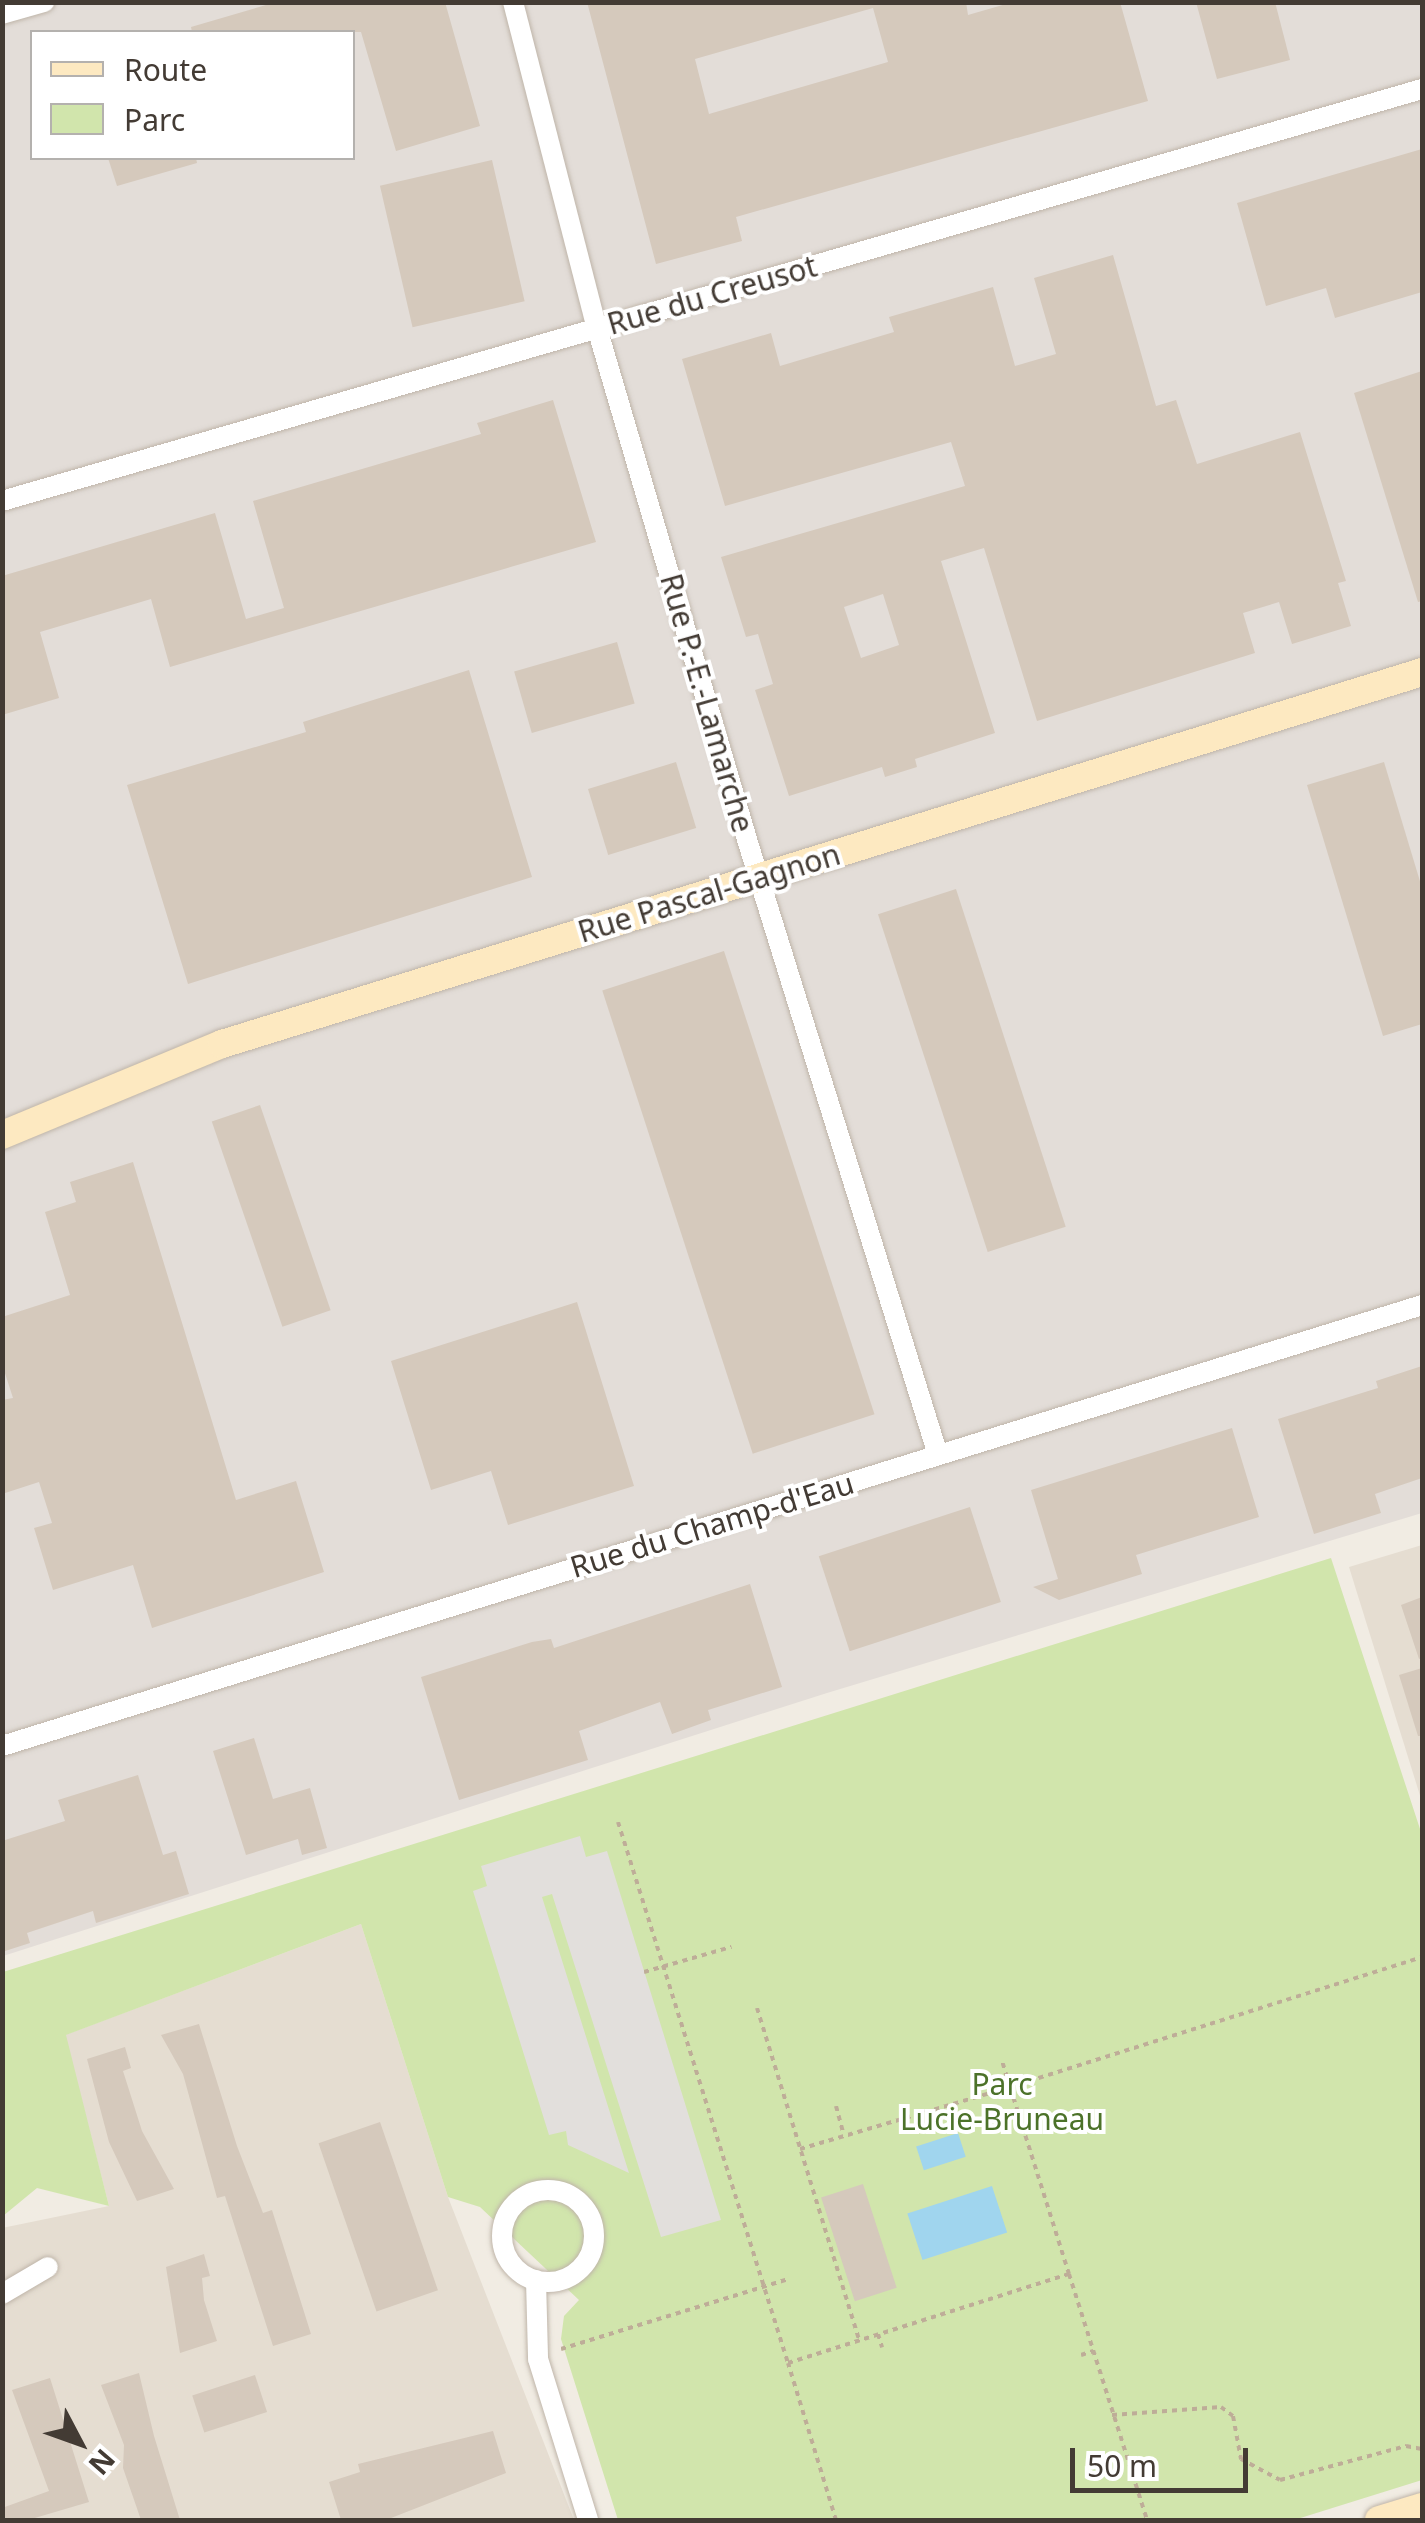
<!DOCTYPE html>
<style>
body{margin:0}
#map{position:relative;width:1425px;height:2523px;overflow:hidden;background:#f1ece3;font-family:"Noto Sans",sans-serif}
div>[style]{position:absolute}
.residential>*{inset:0;background:#e5ddd1}
.industrial>*{inset:0;background:#e3ddd8}
.green>*{inset:0;background:#d1e5ac}
.parking>*{inset:0;background:#e2dfdc}
.water>*{inset:0;background:#a0d5ee;transform-origin:0 0}
.building>*{inset:0;background:#d5c9bc;transform-origin:0 0}
.path>*{height:4px;margin-top:-2px;transform-origin:0;background:repeating-linear-gradient(90deg,#bead98 0 5px,transparent 0 10px)}
.roads{filter:drop-shadow(0 0 2px #bfb5a9) drop-shadow(0 0 2px #bfb5a9)}
.street>*{height:20px;margin:-10px;padding:0 10px;transform-origin:10px;border-radius:10px;background:#fff}
.street>.ring{margin:-10px;padding:0;box-sizing:content-box;background:none;border:20px solid #fff;border-radius:50%}
.secondary>*{height:28px;margin:-14px;padding:0 14px;transform-origin:14px;border-radius:14px;background:#fde9c1}
span{translate:-50% -50%;white-space:nowrap;text-align:center;line-height:1.15;-webkit-text-stroke:8px #fff;paint-order:stroke}
.street-label{font-size:30px;color:#433b34}
.park-label{font-size:30px;color:#4c7229}
.frame{position:absolute;inset:0;border:5px solid #433b34;pointer-events:none}
.legend{position:absolute;left:30px;top:30px;width:325px;height:130px;box-sizing:border-box;background:#fff;border:2px solid #b4b1ae;margin:0;padding:12px 18px;list-style:none;font-size:30px;color:#433b34}
.legend li{display:flex;align-items:center;gap:20px;height:50px}
.legend b{width:50px;border:2px solid #b4b1ae}
.north{position:absolute;left:30px;top:2393px;width:100px;height:100px;-webkit-text-stroke:8px #fff;paint-order:stroke;rotate:131deg;font-size:28px;font-weight:700;line-height:40px;text-align:center;color:#433b34}
.north::after{content:'';display:block;margin:auto;width:35px;height:45px;background:#433b34;clip-path:polygon(50% 0,100% 100%,50% 72%,0 100%)}
.scale{position:absolute;left:1070px;top:2448px;width:178px;height:45px;box-sizing:border-box;border:5px solid #433b34;border-top:0;padding-left:12px;font-size:30px;line-height:35px;white-space:nowrap;color:#433b34;-webkit-text-stroke:8px #fff;paint-order:stroke}
</style>
<div id="map">
<div class="residential">
<div style="clip-path:polygon(1422px 1545px,1422px 1802px,1349px 1567px)"></div>
<div style="clip-path:polygon(361px 1924px,448px 2197px,574px 2520px,3px 2520px,2px 2228px,109px 2206px,65px 2035px)"></div>
</div>
<div class="industrial">
<div style="clip-path:polygon(evenodd,3px 3px,1422px 3px,1422px 1513px,827px 1693px,3px 1956px,3px 3px,32px 32px,352px 32px,352px 158px,32px 158px,32px 32px)"></div>
</div>
<div class="green">
<div style="clip-path:polygon(1331px 1558px,1422px 1835px,1422px 2480px,1294px 2520px,618px 2520px,561px 2339px,564px 2316px,579px 2300px,480px 2207px,448px 2197px,361px 1924px,66px 2035px,109px 2206px,37px 2188px,3px 2216px,3px 1972px)"></div>
</div>
<div class="parking">
<div style="clip-path:polygon(580px 1836px,586px 1857px,607px 1851px,721px 2220px,661px 2237px,552px 1894px,542px 1897px,629px 2173px,568px 2145px,566px 2131px,549px 2135px,473px 1891px,487px 1886px,481px 1866px)"></div>
</div>
<div class="water">
<div style="left:958px;top:2133px;width:25px;height:44px;rotate:72deg"></div>
<div style="left:992px;top:2186px;width:49px;height:89px;rotate:72deg"></div>
</div>
<div class="building">
<div style="clip-path:polygon(276px 2px,445px 2px,480px 126px,396px 151px,361px 32px,192px 32px,191px 27px)"></div>
<div style="clip-path:polygon(evenodd,587px 2px,966px 2px,968px 15px,1013px 2px,1120px 2px,1148px 101px,736px 217px,742px 241px,656px 264px,587px 2px,873px 8px,888px 62px,709px 114px,695px 59px,873px 8px)"></div>
<div style="clip-path:polygon(1196px 2px,1275px 2px,1290px 60px,1217px 79px)"></div>
<div style="clip-path:polygon(1422px 149px,1422px 292px,1335px 318px,1326px 288px,1266px 306px,1237px 203px)"></div>
<div style="clip-path:polygon(108px 158px,196px 158px,197px 163px,117px 186px)"></div>
<div style="left:492px;top:160px;width:145px;height:115px;rotate:77deg"></div>
<div style="clip-path:polygon(evenodd,1113px 255px,1156px 406px,1176px 400px,1197px 464px,1300px 432px,1346px 581px,1338px 583px,1351px 626px,1292px 644px,1279px 602px,1243px 613px,1255px 653px,1037px 721px,984px 548px,941px 561px,995px 733px,915px 759px,917px 767px,885px 777px,882px 767px,789px 796px,755px 690px,773px 684px,758px 634px,746px 637px,721px 557px,965px 486px,951px 442px,725px 506px,682px 359px,771px 333px,780px 366px,894px 332px,889px 317px,993px 287px,1015px 366px,1056px 354px,1034px 278px,1113px 255px,883px 594px,899px 645px,861px 658px,844px 607px,883px 594px)"></div>
<div style="clip-path:polygon(1422px 371px,1422px 601px,1418px 602px,1354px 393px)"></div>
<div style="clip-path:polygon(553px 400px,596px 542px,170px 667px,151px 599px,40px 632px,59px 698px,2px 715px,2px 576px,215px 513px,246px 619px,284px 608px,253px 501px,481px 434px,477px 423px)"></div>
<div style="left:617px;top:642px;width:64px;height:107px;rotate:74deg"></div>
<div style="clip-path:polygon(469px 670px,532px 877px,188px 984px,127px 785px,306px 732px,303px 722px)"></div>
<div style="left:676px;top:762px;width:69px;height:92px;rotate:73deg"></div>
<div style="clip-path:polygon(1384px 762px,1422px 888px,1422px 1024px,1383px 1036px,1307px 785px)"></div>
<div style="left:956px;top:889px;width:355px;height:82px;rotate:72deg"></div>
<div style="left:724px;top:951px;width:487px;height:128px;rotate:72deg"></div>
<div style="left:260px;top:1105px;width:217px;height:51px;rotate:71deg"></div>
<div style="clip-path:polygon(133px 1162px,236px 1500px,296px 1481px,324px 1572px,152px 1628px,133px 1565px,53px 1590px,34px 1528px,52px 1523px,39px 1482px,2px 1494px,2px 1400px,13px 1398px,2px 1364px,2px 1317px,70px 1295px,45px 1212px,76px 1202px,70px 1182px)"></div>
<div style="clip-path:polygon(577px 1302px,634px 1486px,508px 1525px,491px 1471px,431px 1490px,391px 1361px)"></div>
<div style="clip-path:polygon(1422px 1366px,1422px 1478px,1375px 1494px,1381px 1513px,1314px 1534px,1278px 1419px,1378px 1388px,1376px 1381px)"></div>
<div style="clip-path:polygon(1232px 1428px,1259px 1517px,1136px 1555px,1142px 1574px,1059px 1600px,1033px 1587px,1058px 1579px,1031px 1490px)"></div>
<div style="left:970px;top:1507px;width:100px;height:159px;rotate:72deg"></div>
<div style="clip-path:polygon(750px 1584px,782px 1687px,708px 1710px,711px 1720px,672px 1734px,660px 1702px,579px 1731px,588px 1760px,459px 1800px,421px 1677px,532px 1642px,551px 1639px,554px 1648px)"></div>
<div style="clip-path:polygon(1422px 1597px,1422px 1658px,1419px 1659px,1401px 1605px)"></div>
<div style="clip-path:polygon(1422px 1668px,1422px 1736px,1418px 1736px,1399px 1675px)"></div>
<div style="clip-path:polygon(254px 1738px,273px 1799px,310px 1788px,327px 1848px,302px 1855px,298px 1839px,246px 1855px,213px 1751px)"></div>
<div style="clip-path:polygon(138px 1775px,163px 1855px,176px 1851px,189px 1894px,96px 1923px,93px 1911px,27px 1933px,30px 1943px,2px 1952px,2px 1841px,65px 1821px,58px 1800px)"></div>
<div style="clip-path:polygon(199px 2024px,237px 2146px,263px 2213px,272px 2210px,311px 2334px,273px 2346px,225px 2196px,217px 2198px,183px 2074px,161px 2035px)"></div>
<div style="clip-path:polygon(125px 2047px,131px 2068px,123px 2071px,142px 2131px,174px 2189px,137px 2201px,109px 2142px,87px 2059px)"></div>
<div style="left:380px;top:2122px;width:178px;height:65px;rotate:71deg"></div>
<div style="left:863px;top:2184px;width:109px;height:44px;rotate:72deg"></div>
<div style="clip-path:polygon(204px 2254px,210px 2276px,202px 2278px,204px 2300px,217px 2341px,180px 2353px,166px 2267px)"></div>
<div style="clip-path:polygon(139px 2373px,154px 2436px,180px 2520px,141px 2520px,123px 2468px,124px 2445px,101px 2385px)"></div>
<div style="left:255px;top:2375px;width:39px;height:66px;rotate:72deg"></div>
<div style="clip-path:polygon(50px 2378px,89px 2502px,28px 2520px,2px 2520px,2px 2508px,49px 2491px,12px 2390px)"></div>
<div style="clip-path:polygon(493px 2431px,506px 2473px,386px 2520px,341px 2520px,329px 2482px,360px 2472px,358px 2464px)"></div>
</div>
<div class="path">
<div style="left:618px;top:1822px;width:567px;rotate:72.56deg"></div>
<div style="left:644px;top:1972px;width:91px;rotate:-16deg"></div>
<div style="left:757px;top:2008px;width:347px;rotate:72.9deg"></div>
<div style="left:836px;top:2106px;width:30px;rotate:75deg"></div>
<div style="left:800px;top:2149px;width:219px;rotate:-16.4deg"></div>
<div style="left:1010px;top:2087px;width:27px;rotate:-107deg"></div>
<div style="left:1069px;top:2274px;width:258px;rotate:72.4deg"></div>
<div style="left:878px;top:2334px;width:14px;rotate:73deg"></div>
<div style="left:561px;top:2349px;width:238px;rotate:-17.1deg"></div>
<div style="left:1081px;top:2355px;width:13px;rotate:-18deg"></div>
<div style="left:1112px;top:2415px;width:109px;rotate:-4.2deg"></div>
<div style="left:1221px;top:2407px;width:15px;rotate:37deg"></div>
<div style="left:1233px;top:2416px;width:44px;rotate:79.5deg"></div>
<div style="left:1241px;top:2459px;width:44px;rotate:28.3deg"></div>
<div style="left:1280px;top:2480px;width:131px;rotate:-15.1deg"></div>
<div style="left:1406px;top:2446px;width:16px;rotate:11deg"></div>
<div style="left:836px;top:2520px;width:164px;rotate:-107deg"></div>
<div style="left:788px;top:2363px;width:295px;rotate:-17.6deg"></div>
<div style="left:1069px;top:2274px;width:196px;rotate:-107.5deg"></div>
<div style="left:1010px;top:2087px;width:432px;rotate:-17.5deg"></div>
</div>
<div class="roads">
<div class="street">
<div style="left:513px;top:2px;width:337px;rotate:75.6deg"></div>
<div style="left:597px;top:328px;width:540px;rotate:73.65deg"></div>
<div style="left:749px;top:846px;width:638px;rotate:72.76deg"></div>
<div style="left:2px;top:14px;width:44px;rotate:-15.9deg"></div>
<div style="left:2px;top:501px;width:1479px;rotate:-16.18deg"></div>
<div style="left:2px;top:1746px;width:1487px;rotate:-17.25deg"></div>
<div class="ring" style="left:502px;top:2190px;width:72px;height:72px"></div>
<div style="left:536px;top:2280px;width:79px;rotate:88.5deg"></div>
<div style="left:538px;top:2359px;width:169px;rotate:72.7deg"></div>
<div style="left:2px;top:2294px;width:53px;rotate:-30.4deg"></div>
</div>
<div class="secondary">
<div style="left:2px;top:1135px;width:238px;rotate:-22.5deg"></div>
<div style="left:222px;top:1044px;width:1256px;rotate:-17.22deg"></div>
<div style="left:1379px;top:2520px;width:45px;rotate:-16.8deg"></div>
</div>
</div>
<div class="street-label">
<span style="left:712px;top:295px;rotate:-16deg">Rue du Creusot</span>
<span style="left:707px;top:703px;rotate:74deg">Rue P.-E.-Lamarche</span>
<span style="left:709px;top:893px;rotate:-17deg">Rue Pascal-Gagnon</span>
<span style="left:712px;top:1525px;rotate:-17deg">Rue du Champ-d'Eau</span>
</div>
<div class="park-label">
<span style="left:1002px;top:2101px">Parc<br>Lucie-Bruneau</span>
</div>
<div class="frame"></div>
<ul class="legend">
<li><b style="height:12px;background:#fde9c1"></b>Route</li>
<li><b style="height:28px;background:#d1e5ac"></b>Parc</li>
</ul>
<div class="north">N</div>
<div class="scale">50 m</div>
</div>
